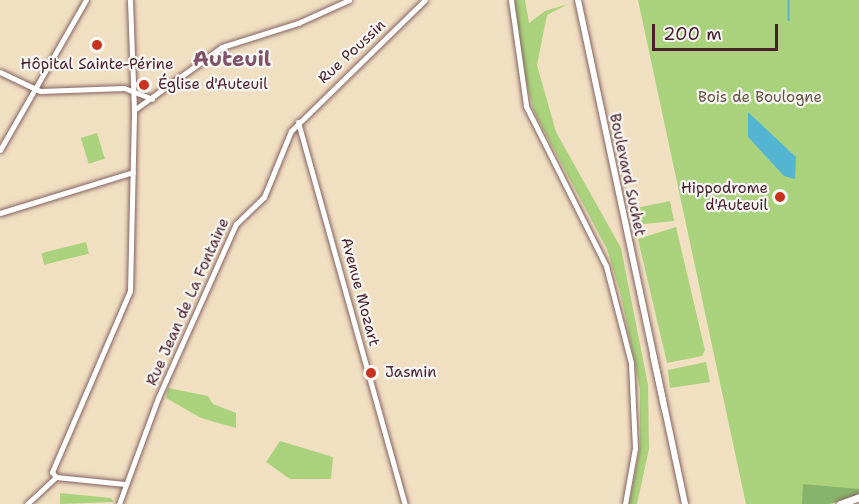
<!DOCTYPE html>
<meta charset="utf-8">
<style>
body{margin:0}
#map{position:relative;width:859px;height:504px;overflow:hidden;background:#f1dfc2;font-family:"Shantell Sans",sans-serif}
div>[style]{position:absolute}
.green>*{inset:0;background:#aad27c;transform-origin:0 0}
.forest>*{inset:0;background:#87b46c}
.water>*{inset:0;background:#54b5d3}
.stream>*{height:1.5px;margin:-0.75px;padding:0 0.75px;transform-origin:0.75px;border-radius:0.75px;background:#54b5d3}
.roads{filter:drop-shadow(0 0 2px #846260) drop-shadow(0 0 2px #846260)}
.secondary>*{height:5px;margin:-2.5px;padding:0 2.5px;transform-origin:2.5px;border-radius:2.5px;background:#fff}
.primary>*{height:6px;margin:-3px;padding:0 3px;transform-origin:3px;border-radius:3px;background:#fff}
.highway>*{height:7px;margin:-3.5px;padding:0 3.5px;transform-origin:3.5px;border-radius:3.5px;background:#fff}
.dots>*{width:16px;height:16px;translate:-50% -50%;box-sizing:border-box;border:3px solid #f6f6f2;border-radius:50%}
span{translate:-50% -50%;white-space:nowrap;text-align:center;line-height:1.15;-webkit-text-stroke:4.5px #f6f6f2;paint-order:stroke}
.street-label{font-size:15px;color:#4a1f2b}
.poi-label{font-size:15px;color:#4a1f2b}
.left{translate:0 -50%;text-align:left}
.right{translate:-100% -50%;text-align:right}
.park-label{font-size:15px;color:#675543}
.district-label{font-size:21px;color:#7f5267;font-weight:700}
.scale{position:absolute;left:652px;top:24px;width:126px;height:27px;box-sizing:border-box;border:3px solid #4a1f2b;border-top:0;padding-left:8px;font-size:18px;line-height:21px;white-space:nowrap;color:#4a1f2b;-webkit-text-stroke:4px #f6f6f2;paint-order:stroke}
</style>
<div id="map">
<div class="green">
<div style="clip-path:polygon(514px 0,525px 0,529px 23px,545px 11px,568px 4px,547px 15px,537px 65px,556px 132px,621px 248px,648px 385px,649px 449px,637px 504px,629px 504px,640px 447px,640px 390px,621px 295px,607px 249px,534px 112px,518px 49px)"></div>
<div style="clip-path:polygon(638px 0,859px 0,859px 494px,851px 498px,830px 504px,746px 504px)"></div>
<div style="left:97px;top:133px;width:27px;height:17px;rotate:73deg"></div>
<div style="clip-path:polygon(670px 201px,674px 221px,635px 225px,636px 208px)"></div>
<div style="clip-path:polygon(676px 227px,705px 350px,702px 356px,667px 363px,638px 239px)"></div>
<div style="left:86px;top:242px;width:12px;height:46px;rotate:76deg"></div>
<div style="clip-path:polygon(706px 362px,710px 382px,670px 388px,668px 370px)"></div>
<div style="clip-path:polygon(168px 388px,208px 396px,213px 404px,236px 413px,236px 428px,201px 418px,166px 398px)"></div>
<div style="clip-path:polygon(280px 441px,333px 457px,331px 479px,290px 479px,266px 462px)"></div>
<div style="clip-path:polygon(60px 493px,111px 498px,114px 502px,60px 504px)"></div>
</div>
<div class="forest">
<div style="clip-path:polygon(803px 484px,859px 489px,859px 494px,830px 504px,802px 504px)"></div>
</div>
<div class="water">
<div style="clip-path:polygon(748px 112px,796px 157px,795px 179px,784px 176px,748px 137px)"></div>
</div>
<div class="stream">
<div style="left:789px;top:0;width:20px;rotate:90deg"></div>
</div>
<div class="roads">
<div class="secondary">
<div style="left:511px;top:0;width:107px;rotate:81.9deg"></div>
<div style="left:526px;top:106px;width:179px;rotate:63.4deg"></div>
<div style="left:606px;top:266px;width:100px;rotate:75.5deg"></div>
<div style="left:631px;top:363px;width:85px;rotate:87.3deg"></div>
<div style="left:635px;top:448px;width:57px;rotate:100.1deg"></div>
<div style="left:0;top:72px;width:44px;rotate:25.4deg"></div>
<div style="left:40px;top:91px;width:84px;rotate:-2deg"></div>
<div style="left:124px;top:88px;width:30px;rotate:21deg"></div>
<div style="left:134px;top:110px;width:108px;rotate:-35.6deg"></div>
<div style="left:222px;top:47px;width:80px;rotate:-17.5deg"></div>
<div style="left:298px;top:23px;width:56px;rotate:-24.3deg"></div>
<div style="left:298px;top:122px;width:397px;rotate:74.4deg"></div>
<div style="left:0;top:150px;width:173px;rotate:-60.2deg"></div>
<div style="left:0;top:213px;width:139px;rotate:-17.1deg"></div>
<div style="left:56px;top:477px;width:6px;rotate:-129deg"></div>
<div style="left:52px;top:472px;width:197px;rotate:-66.7deg"></div>
<div style="left:130px;top:291px;width:181px;rotate:-88.7deg"></div>
<div style="left:134px;top:110px;width:110px;rotate:-92.1deg"></div>
<div style="left:27px;top:504px;width:40px;rotate:-43deg"></div>
<div style="left:56px;top:477px;width:69px;rotate:5.8deg"></div>
<div style="left:119px;top:504px;width:113px;rotate:-69.8deg"></div>
<div style="left:158px;top:398px;width:191px;rotate:-65.9deg"></div>
<div style="left:236px;top:224px;width:39px;rotate:-44deg"></div>
<div style="left:264px;top:197px;width:71px;rotate:-67.8deg"></div>
<div style="left:291px;top:131px;width:187px;rotate:-44.4deg"></div>
</div>
<div class="primary">
<div style="left:578px;top:0;width:515px;rotate:78.01deg"></div>
<div style="left:653px;top:355px;width:57px;rotate:77.9deg"></div>
</div>
<div class="highway">
<div style="left:840px;top:504px;width:20px;rotate:-20deg"></div>
</div>
</div>
<div class="dots">
<div style="left:97px;top:45px;background:#c8321e"></div>
<div style="left:144px;top:85px;background:#c8321e"></div>
<div style="left:780px;top:197px;background:#c8321e"></div>
<div style="left:371px;top:373px;background:#c8321e"></div>
</div>
<div class="street-label">
<span style="left:352px;top:52px;rotate:-43deg">Rue Poussin</span>
<span style="left:627px;top:175px;rotate:78deg">Boulevard Suchet</span>
<span style="left:360px;top:292px;rotate:75deg">Avenue Mozart</span>
<span style="left:188px;top:302px;rotate:-66deg">Rue Jean de La Fontaine</span>
</div>
<div class="poi-label">
<span style="left:97px;top:65px">Hôpital Sainte-Périne</span>
<span class="left" style="left:158px;top:85px">Église d'Auteuil</span>
<span class="right" style="left:768px;top:197px">Hippodrome<br>d'Auteuil</span>
<span class="left" style="left:385px;top:373px">Jasmin</span>
</div>
<div class="park-label">
<span style="left:760px;top:98px">Bois de Boulogne</span>
</div>
<div class="district-label">
<span style="left:232px;top:59px">Auteuil</span>
</div>
<div class="scale">200 m</div>
</div>
